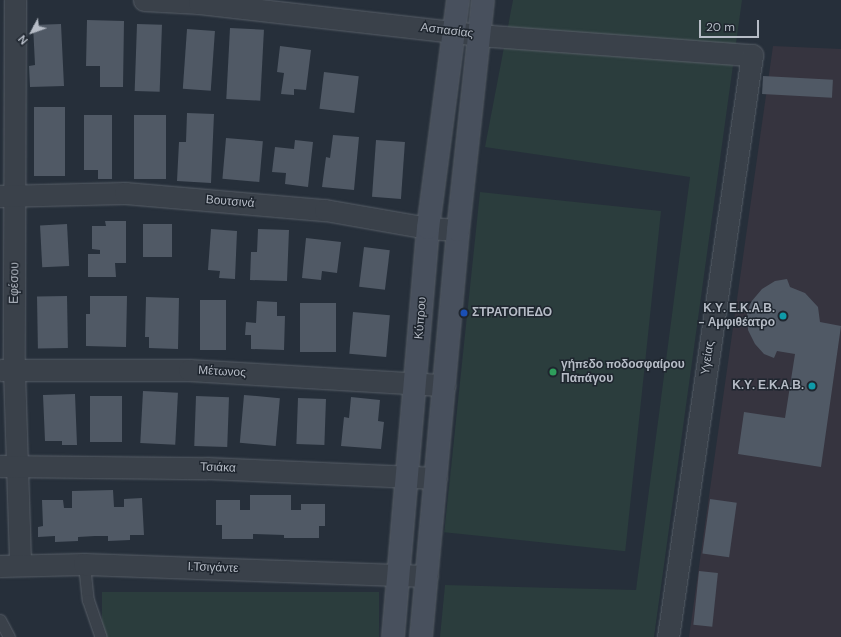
<!DOCTYPE html>
<meta charset="utf-8">
<style>
body{margin:0}
#map{position:relative;width:841px;height:637px;overflow:hidden;background:#262f3a;font-family:"DM Sans",sans-serif}
div>[style]{position:absolute}
.medical>*{inset:0;background:#36343f}
.green>*{inset:0;background:#2b3d3d;transform-origin:0 0}
.building>*{inset:0;background:#505965;transform-origin:0 0}
.roads{filter:drop-shadow(0 0 1px #585f68) drop-shadow(0 0 1px #585f68)}
.lane>*{height:11px;margin:-5.5px;padding:0 5.5px;transform-origin:5.5px;border-radius:5.5px;background:#3a414a}
.street>*{height:21px;margin:-10.5px;padding:0 10.5px;transform-origin:10.5px;border-radius:10.5px;background:#3a414a}
.secondary>*{height:22px;margin:-11px;padding:0 11px;transform-origin:11px;border-radius:11px;background:#48505d}
.dots>*{width:11px;height:11px;translate:-50% -50%;box-sizing:border-box;border:2px solid #1f262f;border-radius:50%}
span{translate:-50% -50%;white-space:nowrap;text-align:center;line-height:1.15;-webkit-text-stroke:3px #1f262f;paint-order:stroke}
.street-label{font-size:12px;color:#b6bcc6}
.poi-label{font-size:12px;color:#b6bcc6;font-weight:700}
.right{translate:-100% -50%;text-align:right}
.left{translate:0 -50%;text-align:left}
.north{position:absolute;left:12px;top:12px;width:40px;height:40px;-webkit-text-stroke:3px #1f262f;paint-order:stroke;rotate:229deg;font-size:11px;font-weight:700;line-height:16px;text-align:center;color:#b6bcc6}
.north::after{content:'';display:block;margin:auto;width:14px;height:18px;background:#b6bcc6;clip-path:polygon(50% 0,100% 100%,50% 72%,0 100%)}
.scale{position:absolute;left:699px;top:20px;width:60px;height:18px;box-sizing:border-box;border:2px solid #b6bcc6;border-top:0;padding-left:5px;font-size:12px;line-height:14px;white-space:nowrap;color:#b6bcc6;-webkit-text-stroke:3px #1f262f;paint-order:stroke}
</style>
<div id="map">
<div class="medical">
<div style="clip-path:polygon(773px 46px,841px 49px,841px 637px,689px 637px)"></div>
</div>
<div class="green">
<div style="clip-path:polygon(513px 0,742px 0,654px 637px,440px 637px,445px 585px,636px 590px,690px 177px,485px 147px)"></div>
<div style="left:480px;top:192px;width:182px;height:342px;rotate:6deg"></div>
<div style="left:102px;top:592px;width:277px;height:48px"></div>
</div>
<div class="building">
<div style="clip-path:polygon(87px 20px,124px 21px,123px 87px,100px 87px,100px 66px,86px 66px)"></div>
<div style="clip-path:polygon(61px 24px,64px 86px,30px 87px,29px 66px,35px 65px,33px 25px)"></div>
<div style="left:137px;top:24px;width:25px;height:67px;rotate:2deg"></div>
<div style="left:230px;top:28px;width:34px;height:71px;rotate:3deg"></div>
<div style="left:187px;top:29px;width:28px;height:60px;rotate:4deg"></div>
<div style="clip-path:polygon(280px 46px,311px 50px,306px 90px,294px 89px,294px 95px,281px 94px,284px 73px,277px 72px)"></div>
<div style="left:324px;top:72px;width:35px;height:37px;rotate:7deg"></div>
<div style="left:763px;top:76px;width:70px;height:18px;rotate:3deg"></div>
<div style="left:34px;top:107px;width:31px;height:69px"></div>
<div style="clip-path:polygon(187px 113px,214px 114px,211px 183px,177px 181px,179px 142px,186px 142px)"></div>
<div style="clip-path:polygon(84px 115px,112px 115px,112px 179px,98px 179px,98px 170px,84px 170px)"></div>
<div style="left:134px;top:115px;width:32px;height:64px"></div>
<div style="clip-path:polygon(333px 135px,359px 137px,354px 190px,322px 187px,326px 157px,330px 158px)"></div>
<div style="left:226px;top:138px;width:37px;height:41px;rotate:5deg"></div>
<div style="clip-path:polygon(295px 140px,313px 142px,308px 187px,285px 184px,286px 173px,272px 172px,275px 147px,294px 149px)"></div>
<div style="left:376px;top:140px;width:29px;height:57px;rotate:4deg"></div>
<div style="clip-path:polygon(105px 221px,126px 221px,126px 263px,115px 263px,116px 277px,88px 277px,88px 254px,100px 254px,100px 250px,92px 249px,92px 226px,106px 226px)"></div>
<div style="left:67px;top:224px;width:42px;height:27px;rotate:87deg"></div>
<div style="left:143px;top:224px;width:29px;height:33px"></div>
<div style="clip-path:polygon(211px 229px,237px 231px,235px 279px,219px 278px,220px 271px,208px 270px)"></div>
<div style="clip-path:polygon(258px 229px,289px 230px,287px 281px,250px 280px,251px 252px,257px 252px)"></div>
<div style="clip-path:polygon(306px 238px,341px 242px,337px 273px,322px 271px,321px 280px,302px 278px)"></div>
<div style="left:364px;top:247px;width:26px;height:40px;rotate:7deg"></div>
<div style="clip-path:polygon(787px 279px,790px 287px,805px 293px,818px 307px,820px 322px,841px 326px,821px 467px,738px 454px,744px 412px,785px 418px,795px 354px,777px 351px,774px 358px,764px 354px,755px 344px,748px 330px,747px 313px,751px 302px,762px 289px,775px 281px)"></div>
<div style="left:67px;top:296px;width:52px;height:30px;rotate:89deg"></div>
<div style="clip-path:polygon(90px 296px,127px 296px,126px 347px,86px 346px,86px 314px,90px 314px)"></div>
<div style="clip-path:polygon(146px 297px,179px 298px,178px 349px,149px 348px,149px 337px,145px 337px)"></div>
<div style="left:200px;top:300px;width:26px;height:50px"></div>
<div style="clip-path:polygon(257px 301px,277px 302px,277px 316px,285px 316px,284px 350px,251px 349px,251px 335px,245px 335px,246px 322px,256px 323px)"></div>
<div style="left:300px;top:303px;width:36px;height:49px"></div>
<div style="left:353px;top:312px;width:37px;height:42px;rotate:5deg"></div>
<div style="left:143px;top:391px;width:35px;height:52px;rotate:3deg"></div>
<div style="clip-path:polygon(75px 394px,77px 445px,62px 445px,62px 441px,45px 441px,43px 395px)"></div>
<div style="left:244px;top:395px;width:36px;height:48px;rotate:5deg"></div>
<div style="left:90px;top:396px;width:32px;height:46px"></div>
<div style="left:196px;top:396px;width:33px;height:50px;rotate:2deg"></div>
<div style="clip-path:polygon(351px 397px,380px 400px,378px 421px,384px 422px,381px 449px,341px 446px,344px 417px,349px 418px)"></div>
<div style="left:298px;top:398px;width:28px;height:46px;rotate:2deg"></div>
<div style="clip-path:polygon(113px 490px,114px 507px,124px 507px,124px 499px,142px 498px,144px 535px,130px 535px,130px 540px,108px 541px,108px 536px,95px 536px,78px 537px,78px 541px,55px 542px,55px 536px,38px 537px,38px 527px,43px 526px,42px 500px,63px 500px,64px 508px,72px 508px,72px 491px)"></div>
<div style="clip-path:polygon(250px 495px,291px 495px,291px 510px,301px 510px,301px 504px,325px 504px,325px 526px,319px 526px,319px 538px,284px 538px,284px 535px,253px 534px,253px 539px,222px 539px,222px 525px,216px 525px,216px 500px,240px 500px,240px 510px,250px 510px)"></div>
<div style="left:710px;top:499px;width:27px;height:55px;rotate:8deg"></div>
<div style="left:699px;top:571px;width:19px;height:54px;rotate:6deg"></div>
</div>
<div class="roads">
<div class="lane">
<div style="left:84px;top:564px;width:36px;rotate:84deg"></div>
<div style="left:88px;top:600px;width:39px;rotate:71deg"></div>
<div style="left:0;top:620px;width:19px;rotate:62deg"></div>
</div>
<div class="street">
<div style="left:15px;top:0;width:370px;rotate:90.2deg"></div>
<div style="left:14px;top:370px;width:195px;rotate:88.2deg"></div>
<div style="left:144px;top:0;width:55px;rotate:3.1deg"></div>
<div style="left:199px;top:3px;width:281px;rotate:6.5deg"></div>
<div style="left:478px;top:35px;width:275px;rotate:4.2deg"></div>
<div style="left:752px;top:55px;width:588px;rotate:98.21deg"></div>
<div style="left:0;top:196px;width:125px;rotate:-1.4deg"></div>
<div style="left:125px;top:193px;width:201px;rotate:4.9deg"></div>
<div style="left:325px;top:210px;width:105px;rotate:9.9deg"></div>
<div style="left:428px;top:228px;width:30px;rotate:4deg"></div>
<div style="left:1px;top:370px;width:188px"></div>
<div style="left:189px;top:370px;width:256px;rotate:3.4deg"></div>
<div style="left:0;top:466px;width:207px;rotate:0.6deg"></div>
<div style="left:207px;top:468px;width:229px;rotate:2.5deg"></div>
<div style="left:0;top:566px;width:84px;rotate:-1.4deg"></div>
<div style="left:84px;top:564px;width:343px;rotate:2deg"></div>
</div>
<div class="secondary">
<div style="left:393px;top:637px;width:410px;rotate:-85.1deg"></div>
<div style="left:428px;top:228px;width:230px;rotate:-82.5deg"></div>
<div style="left:421px;top:637px;width:409px;rotate:-84.8deg"></div>
<div style="left:458px;top:230px;width:231px;rotate:-83.8deg"></div>
</div>
</div>
<div class="dots">
<div style="left:464px;top:313px;background:#1a4fb4"></div>
<div style="left:783px;top:316px;background:#0f9aa8"></div>
<div style="left:553px;top:372px;background:#2e9e5b"></div>
<div style="left:812px;top:386px;background:#0f9aa8"></div>
</div>
<div class="street-label">
<span style="left:447px;top:31px;rotate:7deg">Ασπασίας</span>
<span style="left:230px;top:202px;rotate:5deg">Βουτσινά</span>
<span style="left:15px;top:283px;rotate:-89deg">Εφέσου</span>
<span style="left:421px;top:318px;rotate:-85deg">Κύπρου</span>
<span style="left:708px;top:358px;rotate:-82deg">Υγείας</span>
<span style="left:222px;top:372px;rotate:3deg">Μέτωνος</span>
<span style="left:218px;top:468px;rotate:2deg">Τσιάκα</span>
<span style="left:213px;top:568px;rotate:2deg">Ι.Τσιγάντε</span>
</div>
<div class="poi-label">
<span class="right" style="left:775px;top:316px">Κ.Υ. Ε.Κ.Α.Β.<br>- Αμφιθέατρο</span>
<span class="left" style="left:472px;top:313px">ΣΤΡΑΤΟΠΕΔΟ</span>
<span class="left" style="left:561px;top:372px">γήπεδο ποδοσφαίρου<br>Παπάγου</span>
<span class="right" style="left:804px;top:386px">Κ.Υ. Ε.Κ.Α.Β.</span>
</div>
<div class="north">N</div>
<div class="scale">20 m</div>
</div>
